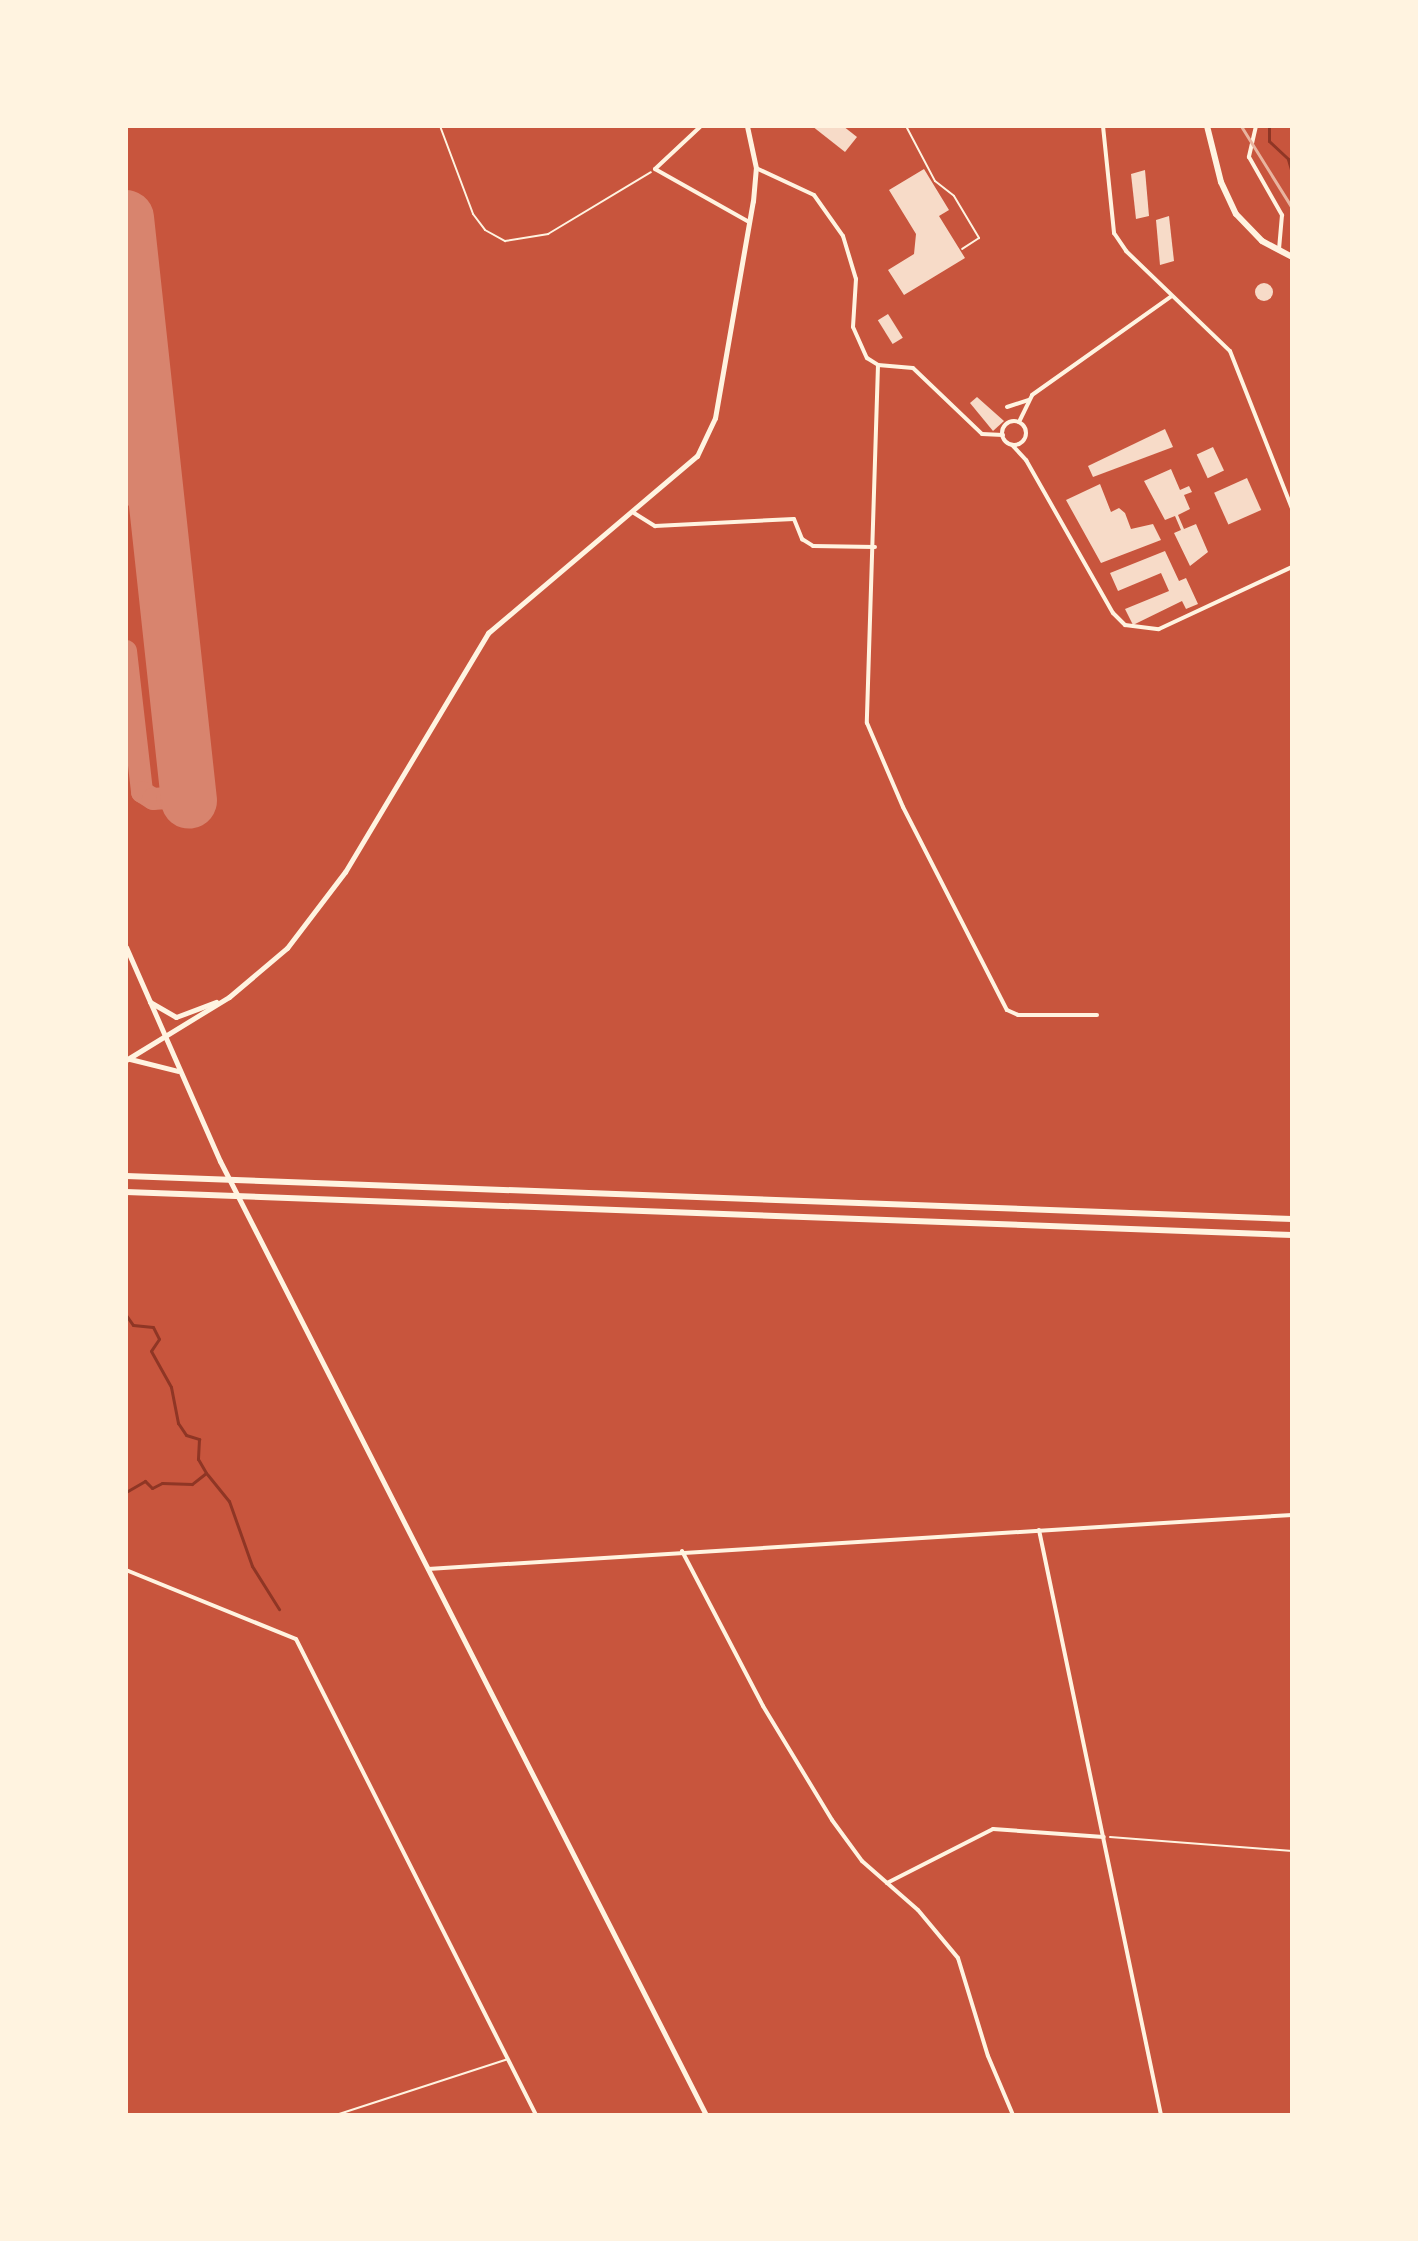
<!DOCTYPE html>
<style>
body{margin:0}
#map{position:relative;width:1418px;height:2241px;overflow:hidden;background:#c8553d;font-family:"Fira Sans Condensed",sans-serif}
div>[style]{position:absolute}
.stream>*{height:3px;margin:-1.5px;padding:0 1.5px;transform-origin:1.5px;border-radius:1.5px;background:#8f3625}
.taxiway>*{height:22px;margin:-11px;padding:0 11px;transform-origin:11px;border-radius:11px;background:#d8846e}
.runway>*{height:56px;margin:-28px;padding:0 28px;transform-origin:28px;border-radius:28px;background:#d8846e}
.building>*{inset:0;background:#f7dbc8;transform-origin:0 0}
.round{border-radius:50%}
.path>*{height:2px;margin:-1px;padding:0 1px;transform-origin:1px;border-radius:1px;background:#fff3e0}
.service>*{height:2px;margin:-1px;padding:0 1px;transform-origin:1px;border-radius:1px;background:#fff3e0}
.minor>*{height:4px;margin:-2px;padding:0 2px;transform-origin:2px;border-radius:2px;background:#fff3e0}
.minor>.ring{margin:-2px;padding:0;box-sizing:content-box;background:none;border:4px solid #fff3e0;border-radius:50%}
.tertiary>*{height:4px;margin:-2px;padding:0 2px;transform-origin:2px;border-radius:2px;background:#fff3e0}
.secondary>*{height:5px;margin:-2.5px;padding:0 2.5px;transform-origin:2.5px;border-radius:2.5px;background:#fff3e0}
.primary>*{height:6px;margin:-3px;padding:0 3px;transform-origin:3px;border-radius:3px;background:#fff3e0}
.motorway>*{height:6px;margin:-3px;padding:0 3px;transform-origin:3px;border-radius:3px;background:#fff3e0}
.rail>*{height:3px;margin:-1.5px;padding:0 1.5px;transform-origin:1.5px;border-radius:1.5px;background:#e9b49f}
span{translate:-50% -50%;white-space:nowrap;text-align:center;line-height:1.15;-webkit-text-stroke:6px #fff3e0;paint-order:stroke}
.frame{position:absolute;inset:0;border:128px solid #fff3e0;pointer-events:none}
</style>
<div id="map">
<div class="stream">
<div style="left:1269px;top:126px;width:15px;rotate:90deg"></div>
<div style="left:1269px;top:141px;width:26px;rotate:43deg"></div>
<div style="left:1288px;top:159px;width:15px;rotate:74deg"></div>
<div style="left:126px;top:1315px;width:12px;rotate:55deg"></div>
<div style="left:133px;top:1325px;width:20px;rotate:6deg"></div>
<div style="left:153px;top:1327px;width:13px;rotate:63deg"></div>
<div style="left:159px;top:1339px;width:14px;rotate:124deg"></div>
<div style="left:151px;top:1351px;width:41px;rotate:60.9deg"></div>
<div style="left:171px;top:1387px;width:37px;rotate:79deg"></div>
<div style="left:178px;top:1423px;width:14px;rotate:56deg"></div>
<div style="left:186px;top:1435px;width:14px;rotate:17deg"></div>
<div style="left:199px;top:1439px;width:20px;rotate:93deg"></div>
<div style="left:198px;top:1459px;width:16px;rotate:60deg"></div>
<div style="left:206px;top:1473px;width:18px;rotate:142deg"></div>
<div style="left:192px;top:1484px;width:30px;rotate:-178deg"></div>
<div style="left:162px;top:1483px;width:11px;rotate:153deg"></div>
<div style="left:152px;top:1488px;width:10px;rotate:-135deg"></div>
<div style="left:145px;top:1481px;width:22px;rotate:150deg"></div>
<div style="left:207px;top:1474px;width:35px;rotate:51deg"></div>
<div style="left:229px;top:1501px;width:69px;rotate:70.5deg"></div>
<div style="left:252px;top:1566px;width:51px;rotate:57.9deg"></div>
</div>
<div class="taxiway">
<div style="left:136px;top:493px;width:16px;rotate:-38deg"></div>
<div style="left:149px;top:483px;width:18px;rotate:-77deg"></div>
<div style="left:126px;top:494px;width:21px;rotate:8deg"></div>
<div style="left:147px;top:497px;width:21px;rotate:59deg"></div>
<div style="left:126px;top:651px;width:142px;rotate:83.5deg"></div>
<div style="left:142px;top:792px;width:13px;rotate:32deg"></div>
<div style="left:153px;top:799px;width:14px;rotate:-4deg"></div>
<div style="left:167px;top:798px;width:19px;rotate:-39deg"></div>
<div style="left:182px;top:786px;width:16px;rotate:-75deg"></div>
</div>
<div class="runway">
<div style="left:126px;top:218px;width:586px;rotate:83.83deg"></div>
</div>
<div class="building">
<div style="clip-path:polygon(812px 126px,843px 126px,857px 137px,845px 152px)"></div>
<div style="clip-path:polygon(924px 169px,949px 210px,939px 216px,965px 258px,904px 295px,888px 270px,914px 254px,916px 234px,889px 190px)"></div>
<div style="clip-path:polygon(1145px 170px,1149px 216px,1136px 219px,1131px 174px)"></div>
<div style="clip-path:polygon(1169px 216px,1174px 261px,1160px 265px,1156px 220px)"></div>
<div class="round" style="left:1255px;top:283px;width:18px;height:18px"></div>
<div style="left:888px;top:314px;width:28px;height:12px;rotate:58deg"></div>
<div style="clip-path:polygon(977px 397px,1004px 421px,993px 431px,970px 403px)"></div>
<div style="clip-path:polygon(1165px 429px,1173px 447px,1093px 477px,1088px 466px)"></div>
<div style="left:1213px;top:447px;width:26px;height:18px;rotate:65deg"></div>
<div style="clip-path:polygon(1171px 469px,1180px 490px,1189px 486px,1192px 492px,1184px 495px,1190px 509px,1178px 515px,1184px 529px,1196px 524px,1208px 552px,1190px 566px,1174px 533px,1181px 530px,1175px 516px,1165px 520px,1144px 481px)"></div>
<div style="left:1247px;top:478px;width:35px;height:36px;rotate:66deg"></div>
<div style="clip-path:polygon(1100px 484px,1111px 512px,1119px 508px,1125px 513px,1131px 529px,1153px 524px,1161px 540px,1101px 563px,1066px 500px)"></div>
<div style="clip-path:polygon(1165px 551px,1179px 581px,1186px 578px,1198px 604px,1186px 609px,1182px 601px,1133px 625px,1125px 609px,1169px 591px,1161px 573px,1118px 591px,1110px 573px)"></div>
</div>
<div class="path">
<div style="left:440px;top:126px;width:94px;rotate:69.4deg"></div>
<div style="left:473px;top:214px;width:20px;rotate:53deg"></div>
<div style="left:485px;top:230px;width:23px;rotate:29deg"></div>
<div style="left:505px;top:241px;width:44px;rotate:-9.2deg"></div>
<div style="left:548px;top:234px;width:120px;rotate:-31deg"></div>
<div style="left:1110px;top:1837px;width:183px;rotate:4.4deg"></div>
</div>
<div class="service">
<div style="left:906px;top:126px;width:62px;rotate:62.2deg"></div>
<div style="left:935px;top:181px;width:24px;rotate:38deg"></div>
<div style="left:954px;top:196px;width:49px;rotate:59.2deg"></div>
<div style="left:979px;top:238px;width:20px;rotate:147deg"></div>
<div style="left:336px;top:2115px;width:181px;rotate:-18deg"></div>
</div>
<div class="minor">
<div style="left:701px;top:126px;width:63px;rotate:136.9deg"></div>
<div style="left:655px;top:169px;width:108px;rotate:29.4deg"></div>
<div style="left:1103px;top:126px;width:108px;rotate:84.1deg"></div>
<div style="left:1114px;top:233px;width:22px;rotate:56deg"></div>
<div style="left:1126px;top:251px;width:144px;rotate:43.9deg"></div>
<div style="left:1230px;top:351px;width:169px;rotate:68.5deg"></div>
<div style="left:756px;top:168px;width:64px;rotate:25deg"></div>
<div style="left:814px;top:195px;width:50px;rotate:54.7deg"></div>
<div style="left:843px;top:236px;width:45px;rotate:73.2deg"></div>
<div style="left:856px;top:279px;width:48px;rotate:93.6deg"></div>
<div style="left:853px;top:327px;width:34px;rotate:66deg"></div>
<div style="left:867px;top:358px;width:13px;rotate:32deg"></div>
<div style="left:878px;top:365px;width:35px;rotate:5deg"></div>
<div style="left:913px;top:368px;width:95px;rotate:43.7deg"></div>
<div style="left:982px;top:434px;width:21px;rotate:3deg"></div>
<div style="left:878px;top:365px;width:358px;rotate:91.8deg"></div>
<div style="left:867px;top:723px;width:91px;rotate:66.8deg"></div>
<div style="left:903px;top:807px;width:228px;rotate:62.9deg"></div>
<div style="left:1007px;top:1010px;width:12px;rotate:24deg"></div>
<div style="left:1018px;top:1015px;width:79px"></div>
<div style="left:1007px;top:407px;width:23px;rotate:-18deg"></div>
<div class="ring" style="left:1002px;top:421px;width:20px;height:20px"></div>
<div style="left:1019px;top:422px;width:30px;rotate:-64deg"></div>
<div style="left:1032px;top:395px;width:171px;rotate:-35.3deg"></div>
<div style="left:1012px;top:445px;width:21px;rotate:47deg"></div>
<div style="left:1026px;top:460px;width:176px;rotate:60.4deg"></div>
<div style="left:1113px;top:613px;width:17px;rotate:45deg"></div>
<div style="left:1125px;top:625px;width:34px;rotate:7deg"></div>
<div style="left:1159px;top:629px;width:147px;rotate:-25deg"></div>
<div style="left:634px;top:513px;width:25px;rotate:32deg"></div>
<div style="left:655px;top:526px;width:139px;rotate:-2.9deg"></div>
<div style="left:794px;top:519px;width:22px;rotate:68deg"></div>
<div style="left:802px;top:539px;width:13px;rotate:32deg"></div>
<div style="left:813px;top:546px;width:62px;rotate:0.9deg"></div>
<div style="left:1039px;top:1530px;width:598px;rotate:78.22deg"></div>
<div style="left:682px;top:1551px;width:175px;rotate:62.4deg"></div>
<div style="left:763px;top:1706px;width:133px;rotate:58.8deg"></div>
<div style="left:832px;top:1820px;width:51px;rotate:53.8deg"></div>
<div style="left:862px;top:1861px;width:74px;rotate:41.2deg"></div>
<div style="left:918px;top:1910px;width:62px;rotate:50.2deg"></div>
<div style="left:958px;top:1958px;width:102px;rotate:73deg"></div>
<div style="left:988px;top:2056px;width:64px;rotate:67deg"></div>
<div style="left:428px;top:1569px;width:866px;rotate:-3.58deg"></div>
<div style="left:126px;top:1570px;width:183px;rotate:22.1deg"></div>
<div style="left:296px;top:1639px;width:533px;rotate:63.24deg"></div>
<div style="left:887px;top:1883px;width:119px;rotate:-27deg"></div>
<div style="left:993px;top:1829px;width:111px;rotate:4.1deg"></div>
</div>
<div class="tertiary">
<div style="left:1256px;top:126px;width:32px;rotate:103deg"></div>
<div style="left:1249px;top:157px;width:67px;rotate:60.4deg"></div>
<div style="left:1282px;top:215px;width:35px;rotate:95deg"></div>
</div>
<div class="secondary">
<div style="left:126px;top:947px;width:234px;rotate:66.3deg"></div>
<div style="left:220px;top:1161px;width:1071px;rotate:63deg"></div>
<div style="left:150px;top:1002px;width:30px;rotate:30deg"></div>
<div style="left:176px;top:1017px;width:43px;rotate:-20.6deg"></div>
<div style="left:130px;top:1059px;width:49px;rotate:14deg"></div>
<div style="left:126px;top:1060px;width:121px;rotate:-31.5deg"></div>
<div style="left:229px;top:997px;width:76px;rotate:-40.2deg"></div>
<div style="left:287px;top:948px;width:96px;rotate:-52.7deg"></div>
<div style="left:345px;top:872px;width:279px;rotate:-59.1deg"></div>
<div style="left:488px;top:633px;width:274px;rotate:-40.3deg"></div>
<div style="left:697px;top:456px;width:42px;rotate:-64.7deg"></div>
<div style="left:715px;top:418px;width:220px;rotate:-80.1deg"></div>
<div style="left:753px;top:201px;width:33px;rotate:-85deg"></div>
<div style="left:756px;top:168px;width:43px;rotate:-102.1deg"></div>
</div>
<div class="primary">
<div style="left:1207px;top:126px;width:58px;rotate:76deg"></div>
<div style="left:1221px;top:182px;width:35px;rotate:65deg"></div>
<div style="left:1236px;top:214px;width:37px;rotate:46deg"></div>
<div style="left:1262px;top:241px;width:34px;rotate:28deg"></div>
</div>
<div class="motorway">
<div style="left:126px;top:1176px;width:1167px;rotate:2.11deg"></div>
<div style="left:126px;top:1192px;width:1167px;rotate:2.11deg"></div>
</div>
<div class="rail">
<div style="left:1241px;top:126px;width:97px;rotate:58.1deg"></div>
</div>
<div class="frame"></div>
</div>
